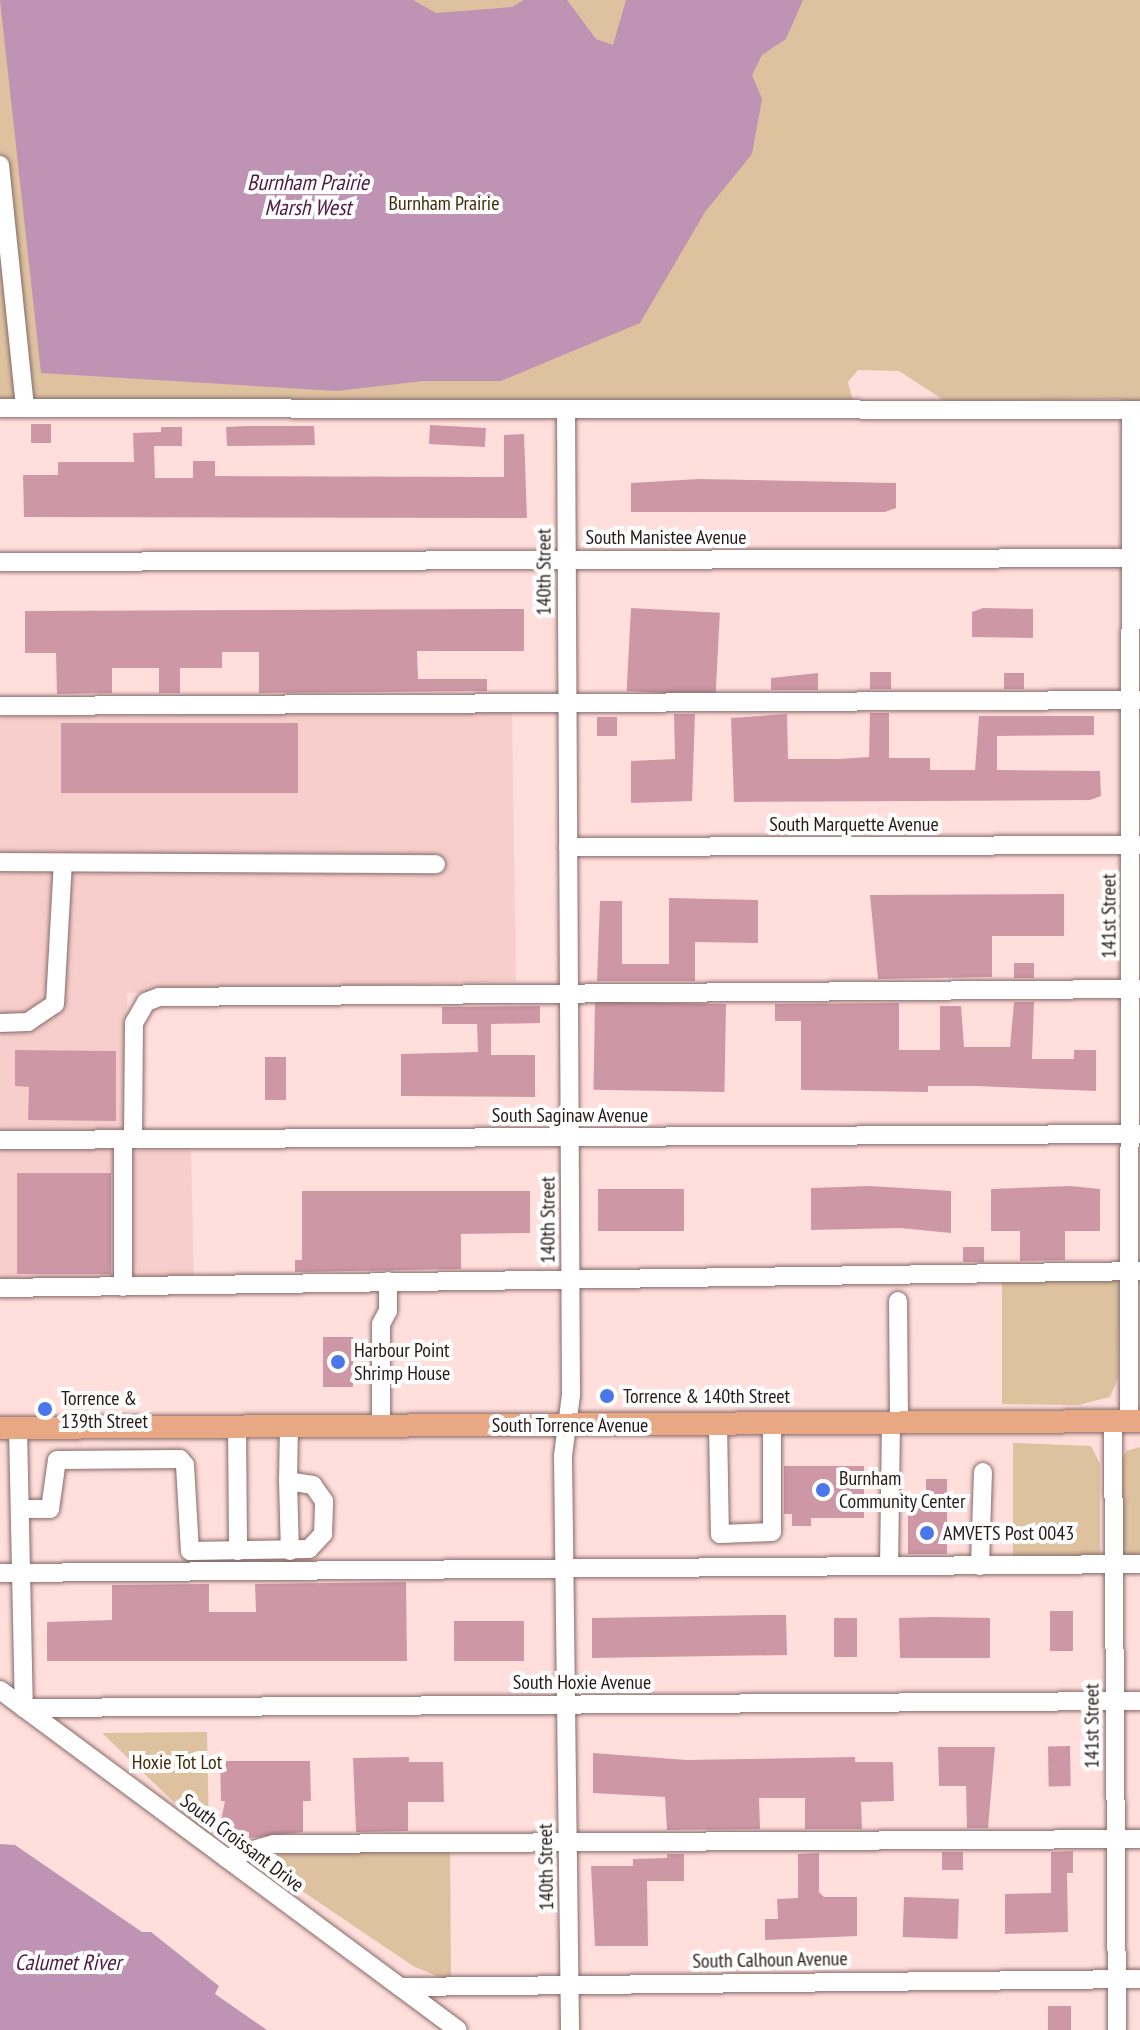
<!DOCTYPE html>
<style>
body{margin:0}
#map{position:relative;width:1140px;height:2030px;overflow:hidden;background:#ffdedb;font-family:"PT Sans Narrow",sans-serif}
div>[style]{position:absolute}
.built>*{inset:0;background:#f7cecb}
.green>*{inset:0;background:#dec2a0}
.water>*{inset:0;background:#bf93b3}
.building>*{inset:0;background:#cd97a6;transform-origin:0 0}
.roads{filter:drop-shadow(0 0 2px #866a68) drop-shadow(0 0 2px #866a68)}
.minor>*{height:18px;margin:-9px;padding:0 9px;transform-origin:9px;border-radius:9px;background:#fff}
.major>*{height:22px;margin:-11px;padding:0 11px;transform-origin:11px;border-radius:11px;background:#e8a883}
.dots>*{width:22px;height:22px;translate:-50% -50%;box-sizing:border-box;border:4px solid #fff;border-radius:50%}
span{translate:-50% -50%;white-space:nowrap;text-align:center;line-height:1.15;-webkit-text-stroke:8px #fff;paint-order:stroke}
.park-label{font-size:20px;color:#432b09}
.street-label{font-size:20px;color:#251a19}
.poi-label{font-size:20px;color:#251a19}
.left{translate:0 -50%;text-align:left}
.water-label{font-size:22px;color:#501a45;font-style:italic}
</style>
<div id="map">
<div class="built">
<div style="clip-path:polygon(512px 712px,516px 981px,127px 993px,129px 1151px,191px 1151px,194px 1281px,0 1281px,0 717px)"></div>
</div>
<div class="green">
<div style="clip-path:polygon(0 0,1140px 0,1140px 405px,1119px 399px,945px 401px,899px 371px,858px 370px,848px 382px,853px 402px,0 402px)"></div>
<div style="clip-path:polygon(1119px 1278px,1118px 1378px,1110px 1397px,1078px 1405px,1002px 1404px,1002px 1279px)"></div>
<div style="clip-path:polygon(1013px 1443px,1091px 1446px,1100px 1464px,1100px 1557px,1013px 1558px)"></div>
<div style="clip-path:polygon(1140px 1447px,1140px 1556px,1122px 1556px,1122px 1461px,1126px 1451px)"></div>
<div style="clip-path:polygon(207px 1732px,209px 1836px,102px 1733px)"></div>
<div style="clip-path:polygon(450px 1847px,451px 1982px,413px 1966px,268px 1868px,263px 1854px,288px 1848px)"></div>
</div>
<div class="water">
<div style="clip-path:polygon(0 0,413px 0,436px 13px,512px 7px,524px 0,567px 0,596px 39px,613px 45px,626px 0,803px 0,786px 39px,762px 55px,752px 75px,762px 99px,752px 154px,705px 212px,640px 323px,501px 381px,423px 381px,337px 391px,41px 373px)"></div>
<div style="clip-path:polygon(0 1844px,15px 1845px,142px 1932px,151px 1932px,219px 1986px,215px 1994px,267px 2030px,0 2030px)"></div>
</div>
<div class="building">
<div style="left:51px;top:424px;width:19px;height:20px;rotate:90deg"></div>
<div style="left:430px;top:425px;width:56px;height:19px;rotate:3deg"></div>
<div style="clip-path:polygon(247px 426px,314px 426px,315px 445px,227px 446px,226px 427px)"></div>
<div style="clip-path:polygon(161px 427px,182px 427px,182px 446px,154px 446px,155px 478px,193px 478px,193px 461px,215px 461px,215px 476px,504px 477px,504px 435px,524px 434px,527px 518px,24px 517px,23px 475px,58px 475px,58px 462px,134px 462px,133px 433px,161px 432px)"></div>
<div style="clip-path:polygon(699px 479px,896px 483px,896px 508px,885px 512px,631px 512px,631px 483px)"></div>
<div style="left:631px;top:608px;width:89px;height:83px;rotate:3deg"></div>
<div style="clip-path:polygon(983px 608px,1033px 609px,1033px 638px,972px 637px,972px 612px)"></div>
<div style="clip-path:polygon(524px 609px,524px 651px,417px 651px,418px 679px,487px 679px,487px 691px,259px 693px,259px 652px,222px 652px,222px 668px,180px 668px,180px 693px,159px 693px,159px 668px,112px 668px,112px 693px,57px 694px,56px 653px,25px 653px,25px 611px)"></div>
<div style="left:870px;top:672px;width:21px;height:17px"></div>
<div style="clip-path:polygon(818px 673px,818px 690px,771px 690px,771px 678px)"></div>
<div style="left:1004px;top:673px;width:20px;height:16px"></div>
<div style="clip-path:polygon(870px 713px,889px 713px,889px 758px,930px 758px,930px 770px,975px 770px,979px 716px,1094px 716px,1094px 735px,997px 736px,997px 770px,1100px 771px,1101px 796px,1090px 800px,734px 802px,731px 718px,787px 714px,788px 759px,838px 759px,869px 757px)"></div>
<div style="clip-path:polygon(674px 714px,695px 714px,692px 801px,631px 803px,631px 761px,675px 759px)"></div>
<div style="left:597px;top:717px;width:20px;height:19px"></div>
<div style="left:298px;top:723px;width:70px;height:237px;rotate:90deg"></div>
<div style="clip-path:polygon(1064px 894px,1064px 936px,992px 936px,992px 977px,878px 979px,870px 895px)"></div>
<div style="clip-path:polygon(669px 898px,758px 900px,758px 943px,695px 942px,695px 981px,597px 981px,600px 901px,622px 901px,622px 964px,669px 964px)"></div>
<div style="left:1014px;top:963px;width:20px;height:15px"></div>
<div style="clip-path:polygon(1014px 1002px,1034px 1002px,1032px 1059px,1074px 1059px,1074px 1050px,1096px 1050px,1096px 1091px,976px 1086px,928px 1086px,928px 1092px,801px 1090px,801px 1021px,775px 1021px,775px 1004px,899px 1003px,899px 1050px,940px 1050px,940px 1006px,961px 1006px,964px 1047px,1010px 1047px)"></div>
<div style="left:726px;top:1004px;width:88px;height:131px;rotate:91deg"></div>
<div style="clip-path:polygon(540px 1006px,540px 1023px,491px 1024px,491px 1055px,535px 1055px,535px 1097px,401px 1096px,401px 1054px,478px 1052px,477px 1024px,442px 1024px,442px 1007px)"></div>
<div style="clip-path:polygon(15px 1050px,116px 1051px,116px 1121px,28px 1120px,29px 1087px,15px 1086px)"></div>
<div style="left:265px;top:1057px;width:21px;height:43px"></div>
<div style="left:111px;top:1173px;width:101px;height:94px;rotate:90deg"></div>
<div style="clip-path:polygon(870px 1186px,951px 1191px,951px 1233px,900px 1228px,811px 1230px,811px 1188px)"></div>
<div style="clip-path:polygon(1070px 1186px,1100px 1189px,1100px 1231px,1065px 1231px,1065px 1260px,1020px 1261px,1020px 1231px,991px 1231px,991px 1189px)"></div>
<div style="left:684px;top:1189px;width:42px;height:86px;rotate:90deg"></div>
<div style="clip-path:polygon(302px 1191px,530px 1191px,530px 1233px,461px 1234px,461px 1269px,295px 1272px,295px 1260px,302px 1260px)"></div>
<div style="left:963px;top:1247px;width:21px;height:15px"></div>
<div style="left:323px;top:1337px;width:30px;height:50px"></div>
<div style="clip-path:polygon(784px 1466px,864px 1466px,864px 1518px,811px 1518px,811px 1526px,792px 1526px,792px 1514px,784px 1514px)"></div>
<div style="clip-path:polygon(926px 1479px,947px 1479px,947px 1554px,908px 1554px,908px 1507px,926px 1507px)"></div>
<div style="clip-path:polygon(406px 1582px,407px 1661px,47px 1661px,47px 1622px,112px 1620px,112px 1585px,209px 1584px,209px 1612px,256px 1612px,255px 1584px)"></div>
<div style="left:1050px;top:1611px;width:23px;height:40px"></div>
<div style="clip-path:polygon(764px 1615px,786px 1615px,787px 1655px,592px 1658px,592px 1618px)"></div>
<div style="clip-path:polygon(933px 1617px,990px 1618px,990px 1658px,900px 1658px,899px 1618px)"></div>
<div style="left:834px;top:1618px;width:23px;height:39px"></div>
<div style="left:454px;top:1621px;width:70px;height:40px"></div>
<div style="left:1070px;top:1746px;width:40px;height:22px;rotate:89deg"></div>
<div style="clip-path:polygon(938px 1747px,995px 1747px,988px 1828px,967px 1828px,966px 1786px,939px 1786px)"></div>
<div style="clip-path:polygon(593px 1753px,687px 1760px,855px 1757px,855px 1762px,893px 1762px,894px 1801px,861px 1802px,862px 1829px,805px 1829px,805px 1798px,759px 1798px,760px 1829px,667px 1830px,665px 1797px,593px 1793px)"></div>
<div style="clip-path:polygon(409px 1757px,409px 1762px,443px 1762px,444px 1802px,408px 1802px,408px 1831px,356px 1832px,353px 1758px)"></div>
<div style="clip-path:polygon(220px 1761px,310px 1761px,311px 1801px,303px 1801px,303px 1832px,249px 1838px,249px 1832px,220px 1826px,225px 1801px,221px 1801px)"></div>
<div style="clip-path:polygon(1073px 1851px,1073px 1873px,1067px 1873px,1068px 1932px,1005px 1934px,1005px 1894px,1051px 1893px,1051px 1852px)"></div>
<div style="left:942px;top:1852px;width:21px;height:18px"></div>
<div style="clip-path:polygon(819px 1853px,819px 1892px,824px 1897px,857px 1897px,857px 1936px,765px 1940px,765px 1919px,778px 1919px,777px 1899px,798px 1898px,798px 1854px)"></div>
<div style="clip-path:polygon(667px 1854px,684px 1854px,684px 1881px,647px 1881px,648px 1946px,595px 1946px,591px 1866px,633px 1866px,633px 1859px,667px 1858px)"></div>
<div style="left:904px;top:1897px;width:55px;height:40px;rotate:2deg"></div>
<div style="left:1048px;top:2006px;width:23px;height:24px"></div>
</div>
<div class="roads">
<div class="minor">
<div style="left:0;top:165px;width:244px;rotate:84.1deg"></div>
<div style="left:0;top:408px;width:1140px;rotate:0.1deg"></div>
<div style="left:566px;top:409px;width:986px;rotate:89.71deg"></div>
<div style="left:571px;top:1395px;width:62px;rotate:97.5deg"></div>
<div style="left:563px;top:1456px;width:574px;rotate:89.3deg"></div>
<div style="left:0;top:562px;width:1140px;rotate:-0.2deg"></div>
<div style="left:0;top:706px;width:1140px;rotate:-0.3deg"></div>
<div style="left:568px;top:847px;width:572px;rotate:-0.2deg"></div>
<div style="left:0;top:862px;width:436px;rotate:0.3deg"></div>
<div style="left:0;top:1023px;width:28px;rotate:-2deg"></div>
<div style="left:28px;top:1022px;width:32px;rotate:-34deg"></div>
<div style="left:55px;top:1004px;width:141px;rotate:-86.8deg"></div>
<div style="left:123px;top:1139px;width:148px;rotate:90deg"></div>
<div style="left:133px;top:1139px;width:116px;rotate:-89.5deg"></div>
<div style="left:134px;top:1023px;width:24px;rotate:-60deg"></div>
<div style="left:146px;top:1002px;width:14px;rotate:-21deg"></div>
<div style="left:159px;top:997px;width:981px;rotate:-0.47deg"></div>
<div style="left:0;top:1140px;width:1140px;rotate:-0.3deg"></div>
<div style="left:0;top:1288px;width:1140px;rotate:-0.85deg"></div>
<div style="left:898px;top:1301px;width:122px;rotate:89.5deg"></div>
<div style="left:1129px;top:1421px;width:1011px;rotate:-89.89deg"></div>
<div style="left:1113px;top:1422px;width:608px;rotate:89.62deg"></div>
<div style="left:718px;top:1424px;width:110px;rotate:89deg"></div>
<div style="left:720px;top:1534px;width:52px;rotate:-2.2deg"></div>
<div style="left:772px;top:1532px;width:108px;rotate:-90deg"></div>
<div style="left:381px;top:1426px;width:102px;rotate:-90deg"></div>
<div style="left:381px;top:1324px;width:15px;rotate:-62deg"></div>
<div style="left:388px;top:1311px;width:30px;rotate:-90deg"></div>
<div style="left:237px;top:1427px;width:124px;rotate:89.5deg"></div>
<div style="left:18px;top:1428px;width:280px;rotate:88.8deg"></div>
<div style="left:24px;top:1708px;width:1116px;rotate:-0.36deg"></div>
<div style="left:288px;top:1481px;width:70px;rotate:88.4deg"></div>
<div style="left:20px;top:1509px;width:30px"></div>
<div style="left:50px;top:1509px;width:49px;rotate:-81.9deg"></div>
<div style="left:57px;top:1460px;width:123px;rotate:-0.5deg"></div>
<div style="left:180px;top:1459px;width:8px;rotate:50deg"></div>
<div style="left:185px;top:1465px;width:86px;rotate:86.7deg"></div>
<div style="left:190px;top:1551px;width:119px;rotate:-1deg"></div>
<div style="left:309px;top:1549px;width:21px;rotate:-47deg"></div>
<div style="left:323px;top:1534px;width:33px;rotate:-88deg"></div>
<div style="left:324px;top:1501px;width:19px;rotate:-125deg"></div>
<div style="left:313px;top:1485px;width:25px;rotate:-171deg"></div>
<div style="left:288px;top:1481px;width:55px;rotate:-89deg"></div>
<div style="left:889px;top:1566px;width:143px;rotate:-89.2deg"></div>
<div style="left:980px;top:1566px;width:94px;rotate:-88.2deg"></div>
<div style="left:0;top:1573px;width:1140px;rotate:-0.45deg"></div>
<div style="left:0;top:1690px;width:570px;rotate:36.59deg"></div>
<div style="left:226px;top:1858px;width:50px;rotate:-16.3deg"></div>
<div style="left:274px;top:1844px;width:866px;rotate:-0.33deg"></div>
<div style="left:400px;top:1987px;width:740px;rotate:-0.62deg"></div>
</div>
<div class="major">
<div style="left:0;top:1428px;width:1140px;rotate:-0.35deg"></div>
</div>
</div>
<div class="dots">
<div style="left:338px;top:1362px;background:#4c77ea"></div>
<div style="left:607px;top:1396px;background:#4c77ea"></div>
<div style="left:45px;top:1409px;background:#4c77ea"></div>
<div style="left:823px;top:1490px;background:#4c77ea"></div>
<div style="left:927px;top:1533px;background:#4c77ea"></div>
</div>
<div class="park-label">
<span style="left:444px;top:203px">Burnham Prairie</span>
<span style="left:177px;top:1762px">Hoxie Tot Lot</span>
</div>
<div class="street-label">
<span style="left:666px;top:537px">South Manistee Avenue</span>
<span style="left:544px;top:572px;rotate:-90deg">140th Street</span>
<span style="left:854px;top:824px">South Marquette Avenue</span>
<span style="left:1109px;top:916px;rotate:-90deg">141st Street</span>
<span style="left:570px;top:1115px">South Saginaw Avenue</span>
<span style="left:548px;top:1220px;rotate:-90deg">140th Street</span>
<span style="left:570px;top:1425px">South Torrence Avenue</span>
<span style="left:582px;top:1682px">South Hoxie Avenue</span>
<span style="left:1092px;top:1726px;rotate:-90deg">141st Street</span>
<span style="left:242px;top:1843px;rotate:37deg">South Croissant Drive</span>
<span style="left:546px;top:1867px;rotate:-91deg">140th Street</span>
<span style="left:770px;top:1960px;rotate:-1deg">South Calhoun Avenue</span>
</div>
<div class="poi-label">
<span class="left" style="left:354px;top:1362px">Harbour Point<br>Shrimp House</span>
<span class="left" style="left:623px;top:1396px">Torrence &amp; 140th Street</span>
<span class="left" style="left:61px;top:1410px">Torrence &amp;<br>139th Street</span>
<span class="left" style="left:839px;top:1490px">Burnham<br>Community Center</span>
<span class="left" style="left:943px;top:1533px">AMVETS Post 0043</span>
</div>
<div class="water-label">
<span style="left:308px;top:195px">Burnham Prairie<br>Marsh West</span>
<span style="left:68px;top:1963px">Calumet River</span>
</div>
</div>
